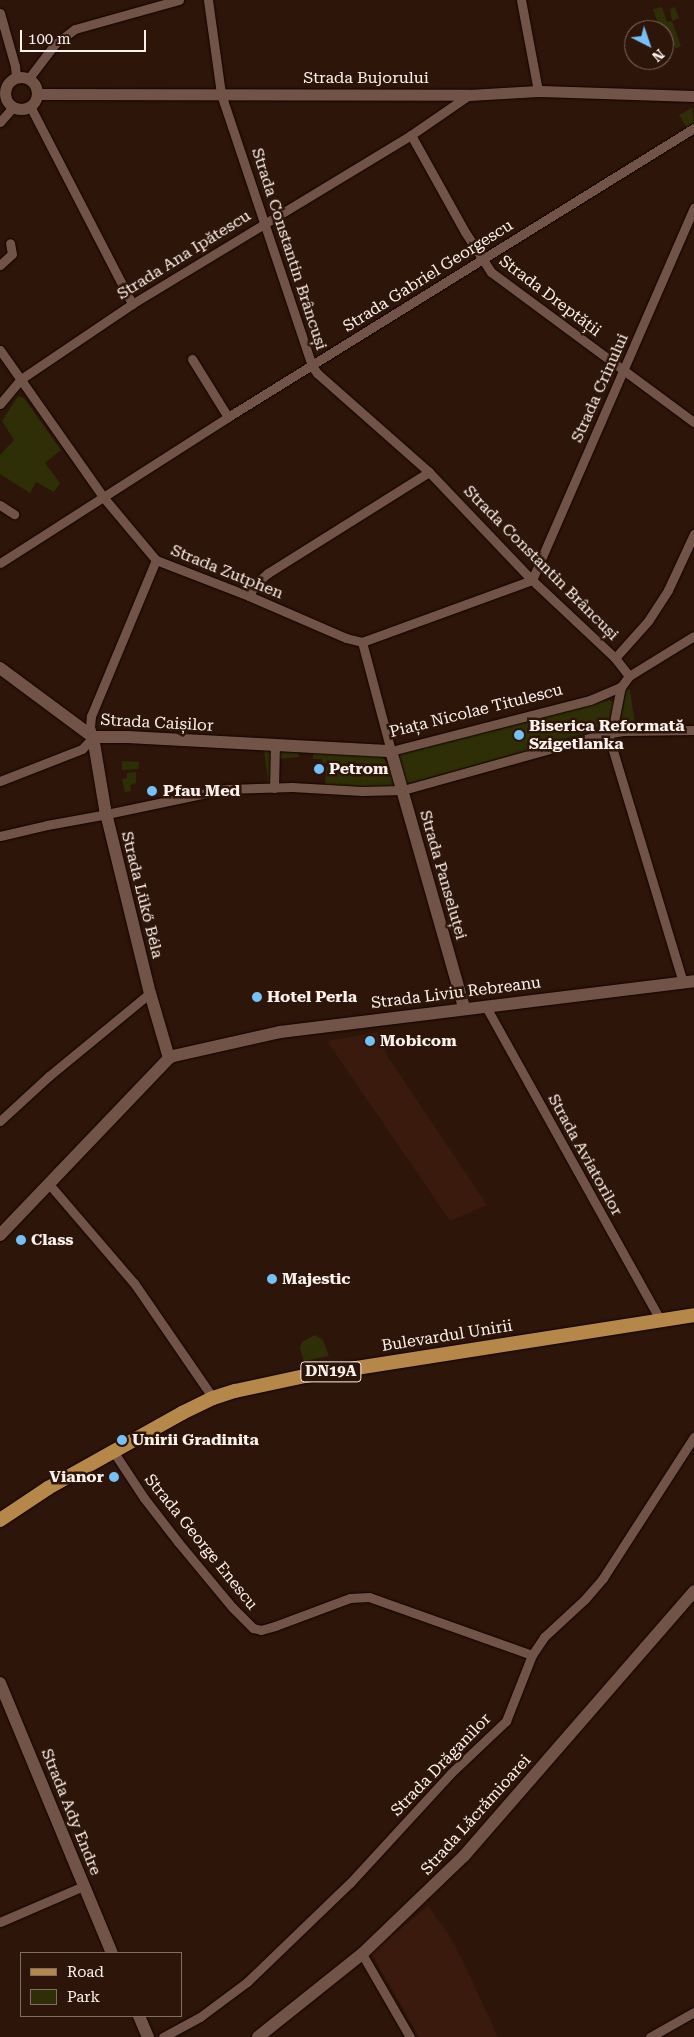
<!DOCTYPE html>
<meta charset="utf-8">
<style>
body{margin:0}
#map{position:relative;width:694px;height:2037px;overflow:hidden;background:#2d150a;font-family:"Roboto Serif",serif}
div>[style]{position:absolute}
.built>*{inset:0;background:#391a0c}
.green>*{inset:0;background:#2f2f07}
.roads{filter:drop-shadow(0 0 1px #140200) drop-shadow(0 0 1px #140200)}
.minor>*{height:9px;margin:-4.5px;padding:0 4.5px;transform-origin:4.5px;border-radius:4.5px;background:#715447}
.tertiary>*{height:11px;margin:-5.5px;padding:0 5.5px;transform-origin:5.5px;border-radius:5.5px;background:#715447}
.tertiary>.ring{margin:-5.5px;padding:0;box-sizing:content-box;background:none;border:11px solid #715447;border-radius:50%}
.secondary>*{height:12px;margin:-6px;padding:0 6px;transform-origin:6px;border-radius:6px;background:#715447}
.primary>*{height:14px;margin:-7px;padding:0 7px;transform-origin:7px;border-radius:7px;background:#b58748}
.dots>*{width:14px;height:14px;translate:-50% -50%;box-sizing:border-box;border:2px solid #2d150a;border-radius:50%}
span{translate:-50% -50%;white-space:nowrap;text-align:center;line-height:1.15;-webkit-text-stroke:5px #2d150a;paint-order:stroke}
.shield-label span{padding:1px 4px;background:#2d150a;border:1px solid;border-radius:4px;-webkit-text-stroke-width:0}
.shield-label{font-size:15px;color:#fcf2ed;font-weight:700}
.street-label{font-size:16px;color:#fcf2ed}
.poi-label{font-size:16px;color:#fcf2ed;font-weight:700}
.left{translate:0 -50%;text-align:left}
.right{translate:-100% -50%;text-align:right}
.legend{position:absolute;left:20px;top:1952px;width:162px;height:65px;box-sizing:border-box;background:#2d150a;border:1px solid #806d65;margin:0;padding:6px 9px;list-style:none;font-size:15px;color:#fcf2ed}
.legend li{display:flex;align-items:center;gap:10px;height:25px}
.legend b{width:25px;border:1px solid #806d65}
.north{position:absolute;left:624px;top:20px;width:50px;height:50px;box-sizing:border-box;background:#2d150a;border:1px solid #806d65;border-radius:50%;rotate:139deg;font-size:14px;font-weight:700;line-height:20px;text-align:center;color:#fcf2ed}
.north::after{content:'';display:block;margin:auto;width:18px;height:22px;background:#75c0f6;clip-path:polygon(50% 0,100% 100%,50% 72%,0 100%)}
.scale{position:absolute;left:20px;top:30px;width:126px;height:22px;box-sizing:border-box;border:2px solid #fcf2ed;border-top:0;padding-left:6px;font-size:15px;line-height:18px;white-space:nowrap;color:#fcf2ed;-webkit-text-stroke:4px #2d150a;paint-order:stroke}
</style>
<div id="map">
<div class="built">
<div style="clip-path:polygon(379px 1032px,388px 1057px,487px 1205px,450px 1221px,327px 1041px)"></div>
<div style="clip-path:polygon(428px 1906px,448px 1933px,464px 1963px,498px 2037px,419px 2037px,371px 1953px)"></div>
</div>
<div class="green">
<div style="clip-path:polygon(662px 7px,667px 22px,672px 21px,670px 9px,675px 7px,679px 18px,672px 21px,681px 46px,675px 49px,668px 29px,660px 30px,653px 9px)"></div>
<div style="clip-path:polygon(692px 108px,694px 124px,687px 128px,679px 115px)"></div>
<div style="clip-path:polygon(18px 396px,24px 398px,61px 450px,45px 463px,60px 483px,54px 492px,36px 482px,30px 493px,0 474px,0 455px,14px 440px,2px 421px)"></div>
<div style="clip-path:polygon(626px 690px,630px 690px,635px 725px,629px 727px,621px 718px)"></div>
<div style="clip-path:polygon(610px 700px,614px 703px,607px 728px,407px 784px,397px 754px)"></div>
<div style="clip-path:polygon(264px 750px,272px 752px,270px 782px,268px 782px)"></div>
<div style="clip-path:polygon(373px 751px,384px 759px,390px 768px,394px 788px,325px 785px,327px 763px,322px 763px,322px 759px,313px 759px,313px 753px)"></div>
<div style="clip-path:polygon(279px 752px,298px 753px,299px 757px,279px 759px)"></div>
<div style="clip-path:polygon(122px 761px,139px 762px,138px 769px,122px 770px)"></div>
<div style="clip-path:polygon(136px 772px,136px 783px,130px 785px,131px 791px,125px 792px,122px 779px,127px 778px,127px 773px)"></div>
<div style="clip-path:polygon(315px 1335px,323px 1340px,329px 1356px,304px 1361px,300px 1348px,302px 1342px)"></div>
<div style="clip-path:polygon(331px 1361px,333px 1365px,308px 1369px,306px 1364px)"></div>
</div>
<div class="roads">
<div class="minor">
<div style="left:208px;top:0;width:95px;rotate:82.1deg"></div>
<div style="left:221px;top:94px;width:287px;rotate:71.5deg"></div>
<div style="left:312px;top:366px;width:9px;rotate:54deg"></div>
<div style="left:317px;top:373px;width:149px;rotate:41.5deg"></div>
<div style="left:429px;top:472px;width:149px;rotate:46.4deg"></div>
<div style="left:532px;top:580px;width:114px;rotate:43.2deg"></div>
<div style="left:615px;top:658px;width:23px;rotate:52deg"></div>
<div style="left:521px;top:0;width:93px;rotate:79.4deg"></div>
<div style="left:0;top:13px;width:55px;rotate:74.2deg"></div>
<div style="left:15px;top:66px;width:11px;rotate:85deg"></div>
<div style="left:29px;top:78px;width:43px;rotate:-52.6deg"></div>
<div style="left:55px;top:44px;width:25px;rotate:-37deg"></div>
<div style="left:75px;top:29px;width:108px;rotate:-15.6deg"></div>
<div style="left:30px;top:106px;width:223px;rotate:62.7deg"></div>
<div style="left:0;top:122px;width:20px;rotate:-49deg"></div>
<div style="left:411px;top:135px;width:111px;rotate:60.9deg"></div>
<div style="left:465px;top:232px;width:48px;rotate:57deg"></div>
<div style="left:491px;top:272px;width:252px;rotate:36.5deg"></div>
<div style="left:0;top:265px;width:16px;rotate:-43deg"></div>
<div style="left:12px;top:254px;width:11px;rotate:-100deg"></div>
<div style="left:0;top:350px;width:181px;rotate:54.9deg"></div>
<div style="left:104px;top:498px;width:81px;rotate:50deg"></div>
<div style="left:156px;top:560px;width:100px;rotate:21.2deg"></div>
<div style="left:249px;top:596px;width:106px;rotate:23.4deg"></div>
<div style="left:346px;top:638px;width:16px;rotate:14deg"></div>
<div style="left:362px;top:642px;width:181px;rotate:-20deg"></div>
<div style="left:192px;top:359px;width:68px;rotate:58.2deg"></div>
<div style="left:0;top:404px;width:33px;rotate:-50deg"></div>
<div style="left:21px;top:379px;width:134px;rotate:-34deg"></div>
<div style="left:132px;top:304px;width:326px;rotate:-31.2deg"></div>
<div style="left:411px;top:135px;width:70px;rotate:-34.6deg"></div>
<div style="left:0;top:505px;width:17px;rotate:33deg"></div>
<div style="left:0;top:563px;width:271px;rotate:-32.6deg"></div>
<div style="left:228px;top:417px;width:548px;rotate:-31.81deg"></div>
<div style="left:532px;top:580px;width:406px;rotate:-66.5deg"></div>
<div style="left:249px;top:596px;width:15px;rotate:-62deg"></div>
<div style="left:256px;top:583px;width:16px;rotate:-40deg"></div>
<div style="left:268px;top:573px;width:190px;rotate:-32.1deg"></div>
<div style="left:362px;top:642px;width:113px;rotate:75.1deg"></div>
<div style="left:391px;top:751px;width:205px;rotate:-14.4deg"></div>
<div style="left:590px;top:700px;width:34px;rotate:-23deg"></div>
<div style="left:615px;top:658px;width:50px;rotate:-48.3deg"></div>
<div style="left:648px;top:621px;width:37px;rotate:-57deg"></div>
<div style="left:668px;top:590px;width:62px;rotate:-65.1deg"></div>
<div style="left:608px;top:734px;width:259px;rotate:73.2deg"></div>
<div style="left:608px;top:734px;width:13px;rotate:-63deg"></div>
<div style="left:614px;top:722px;width:36px;rotate:-79deg"></div>
<div style="left:621px;top:687px;width:14px;rotate:-54deg"></div>
<div style="left:629px;top:676px;width:76px;rotate:-31.6deg"></div>
<div style="left:0;top:781px;width:88px;rotate:-21.3deg"></div>
<div style="left:82px;top:749px;width:16px;rotate:-47deg"></div>
<div style="left:93px;top:737px;width:10px;rotate:-107deg"></div>
<div style="left:90px;top:727px;width:11px;rotate:-85deg"></div>
<div style="left:91px;top:716px;width:169px;rotate:-67.4deg"></div>
<div style="left:274px;top:788px;width:43px;rotate:-88.7deg"></div>
<div style="left:0;top:836px;width:48px;rotate:-13.2deg"></div>
<div style="left:47px;top:825px;width:56px;rotate:-10.3deg"></div>
<div style="left:102px;top:815px;width:126px;rotate:-11.9deg"></div>
<div style="left:225px;top:789px;width:67px;rotate:-1.7deg"></div>
<div style="left:292px;top:787px;width:70px;rotate:3.3deg"></div>
<div style="left:362px;top:791px;width:41px;rotate:-1.4deg"></div>
<div style="left:403px;top:790px;width:205px;rotate:-15.6deg"></div>
<div style="left:600px;top:735px;width:23px;rotate:-10deg"></div>
<div style="left:623px;top:731px;width:71px;rotate:-0.8deg"></div>
<div style="left:485px;top:1005px;width:360px;rotate:60.9deg"></div>
<div style="left:0;top:1121px;width:67px;rotate:-42.6deg"></div>
<div style="left:49px;top:1076px;width:131px;rotate:-39.4deg"></div>
<div style="left:49px;top:1184px;width:130px;rotate:49.4deg"></div>
<div style="left:134px;top:1283px;width:140px;rotate:55.5deg"></div>
<div style="left:113px;top:1451px;width:56px;rotate:56.6deg"></div>
<div style="left:144px;top:1498px;width:56px;rotate:52.3deg"></div>
<div style="left:178px;top:1542px;width:85px;rotate:50.3deg"></div>
<div style="left:232px;top:1607px;width:30px;rotate:45deg"></div>
<div style="left:253px;top:1628px;width:8px;rotate:14deg"></div>
<div style="left:261px;top:1630px;width:15px;rotate:-16deg"></div>
<div style="left:275px;top:1626px;width:80px;rotate:-20.5deg"></div>
<div style="left:350px;top:1598px;width:19px;rotate:-3deg"></div>
<div style="left:369px;top:1597px;width:173px;rotate:19.6deg"></div>
<div style="left:0;top:1922px;width:90px;rotate:-23.4deg"></div>
<div style="left:362px;top:1954px;width:96px;rotate:60deg"></div>
<div style="left:163px;top:2037px;width:42px;rotate:-28.4deg"></div>
<div style="left:200px;top:2017px;width:59px;rotate:-36.7deg"></div>
<div style="left:247px;top:1982px;width:143px;rotate:-43.9deg"></div>
<div style="left:350px;top:1883px;width:149px;rotate:-47.4deg"></div>
<div style="left:451px;top:1773px;width:76px;rotate:-43.4deg"></div>
<div style="left:506px;top:1721px;width:71px;rotate:-68.5deg"></div>
<div style="left:532px;top:1655px;width:22px;rotate:-56deg"></div>
<div style="left:544px;top:1637px;width:56px;rotate:-42.8deg"></div>
<div style="left:585px;top:1599px;width:28px;rotate:-49deg"></div>
<div style="left:603px;top:1578px;width:168px;rotate:-57.2deg"></div>
<div style="left:650px;top:2037px;width:51px;rotate:-29.6deg"></div>
</div>
<div class="tertiary">
<div class="ring" style="left:5px;top:77px;width:21px;height:21px"></div>
<div style="left:37px;top:94px;width:432px;rotate:0.1deg"></div>
<div style="left:469px;top:95px;width:69px;rotate:-3.3deg"></div>
<div style="left:538px;top:91px;width:156px;rotate:1.8deg"></div>
</div>
<div class="secondary">
<div style="left:0;top:668px;width:116px;rotate:36.6deg"></div>
<div style="left:93px;top:737px;width:36px"></div>
<div style="left:129px;top:737px;width:262px;rotate:3.1deg"></div>
<div style="left:391px;top:751px;width:266px;rotate:74.1deg"></div>
<div style="left:93px;top:737px;width:73px;rotate:80.5deg"></div>
<div style="left:105px;top:809px;width:189px;rotate:76.3deg"></div>
<div style="left:150px;top:993px;width:68px;rotate:73.7deg"></div>
<div style="left:0;top:1235px;width:245px;rotate:-46.3deg"></div>
<div style="left:169px;top:1058px;width:4px;rotate:-27deg"></div>
<div style="left:173px;top:1056px;width:110px;rotate:-12.6deg"></div>
<div style="left:280px;top:1032px;width:417px;rotate:-7deg"></div>
<div style="left:0;top:1683px;width:292px;rotate:67.5deg"></div>
<div style="left:139px;top:2016px;width:23px;rotate:67deg"></div>
<div style="left:258px;top:2037px;width:133px;rotate:-38.6deg"></div>
<div style="left:362px;top:1954px;width:141px;rotate:-43.9deg"></div>
<div style="left:464px;top:1856px;width:351px;rotate:-49deg"></div>
</div>
<div class="primary">
<div style="left:0;top:1520px;width:58px;rotate:-33.7deg"></div>
<div style="left:48px;top:1488px;width:154px;rotate:-29.2deg"></div>
<div style="left:182px;top:1413px;width:34px;rotate:-26deg"></div>
<div style="left:213px;top:1398px;width:23px;rotate:-18deg"></div>
<div style="left:235px;top:1391px;width:72px;rotate:-12.1deg"></div>
<div style="left:305px;top:1376px;width:394px;rotate:-8.9deg"></div>
</div>
</div>
<div class="dots">
<div style="left:519px;top:735px;background:#75c0f6"></div>
<div style="left:319px;top:769px;background:#75c0f6"></div>
<div style="left:152px;top:791px;background:#75c0f6"></div>
<div style="left:257px;top:997px;background:#75c0f6"></div>
<div style="left:370px;top:1041px;background:#75c0f6"></div>
<div style="left:21px;top:1240px;background:#75c0f6"></div>
<div style="left:272px;top:1279px;background:#75c0f6"></div>
<div style="left:122px;top:1440px;background:#75c0f6"></div>
<div style="left:114px;top:1477px;background:#75c0f6"></div>
</div>
<div class="shield-label">
<span style="left:331px;top:1372px">DN19A</span>
</div>
<div class="street-label">
<span style="left:366px;top:78px">Strada Bujorului</span>
<span style="left:289px;top:249px;rotate:72deg">Strada Constantin Brâncuși</span>
<span style="left:184px;top:255px;rotate:-32deg">Strada Ana Ipătescu</span>
<span style="left:428px;top:276px;rotate:-32deg">Strada Gabriel Georgescu</span>
<span style="left:550px;top:296px;rotate:37deg">Strada Dreptății</span>
<span style="left:600px;top:388px;rotate:-66deg">Strada Crinului</span>
<span style="left:541px;top:563px;rotate:45deg">Strada Constantin Brâncuși</span>
<span style="left:227px;top:572px;rotate:22deg">Strada Zutphen</span>
<span style="left:476px;top:711px;rotate:-14deg">Piața Nicolae Titulescu</span>
<span style="left:157px;top:723px;rotate:3deg">Strada Caișilor</span>
<span style="left:443px;top:875px;rotate:74deg">Strada Panseluței</span>
<span style="left:142px;top:895px;rotate:76deg">Strada Lükő Béla</span>
<span style="left:456px;top:993px;rotate:-7deg">Strada Liviu Rebreanu</span>
<span style="left:585px;top:1155px;rotate:61deg">Strada Aviatorilor</span>
<span style="left:447px;top:1336px;rotate:-9deg">Bulevardul Unirii</span>
<span style="left:201px;top:1542px;rotate:51deg">Strada George Enescu</span>
<span style="left:441px;top:1765px;rotate:-46deg">Strada Drăganilor</span>
<span style="left:71px;top:1812px;rotate:68deg">Strada Ady Endre</span>
<span style="left:476px;top:1815px;rotate:-48deg">Strada Lăcrămioarei</span>
</div>
<div class="poi-label">
<span class="left" style="left:529px;top:735px">Biserica Reformată<br>Szigetlanka</span>
<span class="left" style="left:329px;top:769px">Petrom</span>
<span class="left" style="left:163px;top:791px">Pfau Med</span>
<span class="left" style="left:267px;top:997px">Hotel Perla</span>
<span class="left" style="left:380px;top:1041px">Mobicom</span>
<span class="left" style="left:31px;top:1240px">Class</span>
<span class="left" style="left:282px;top:1279px">Majestic</span>
<span class="left" style="left:132px;top:1440px">Unirii Gradinita</span>
<span class="right" style="left:104px;top:1477px">Vianor</span>
</div>
<ul class="legend">
<li><b style="height:6px;background:#b58748"></b>Road</li>
<li><b style="height:14px;background:#2f2f07"></b>Park</li>
</ul>
<div class="north">N</div>
<div class="scale">100 m</div>
</div>
